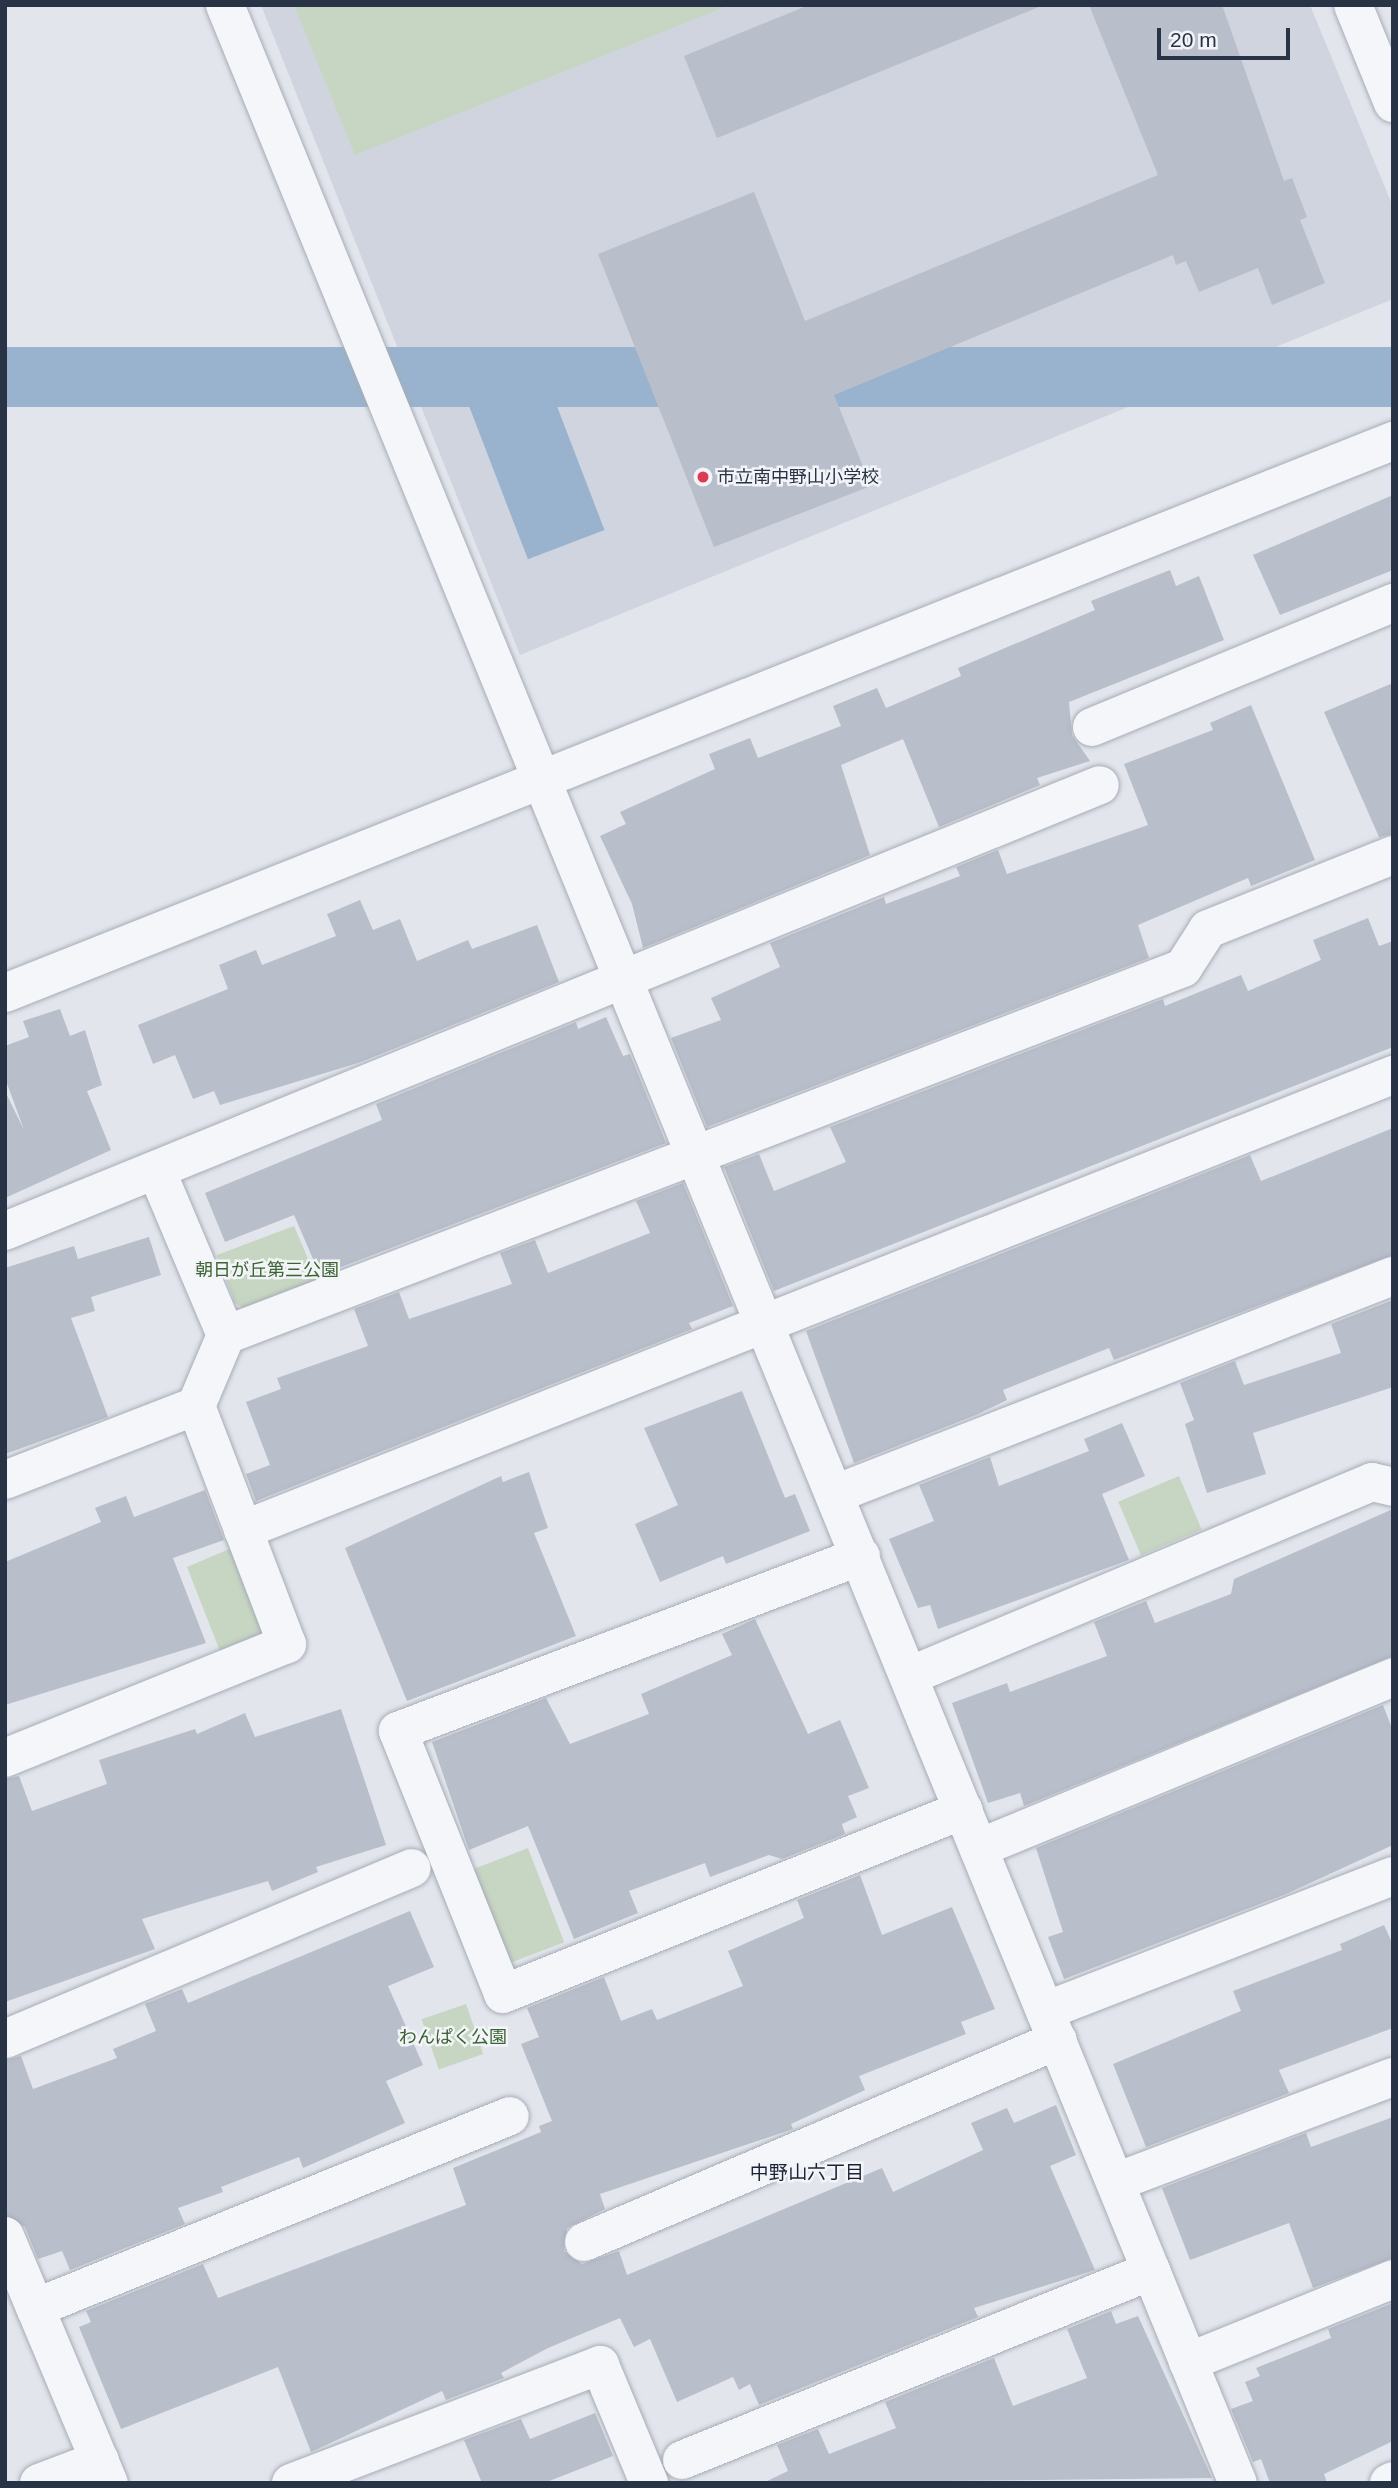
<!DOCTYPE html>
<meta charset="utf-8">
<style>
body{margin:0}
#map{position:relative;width:1398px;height:2488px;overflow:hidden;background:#e2e5ec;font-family:Helvetica,"Noto Sans JP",sans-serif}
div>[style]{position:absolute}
.built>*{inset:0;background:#cfd4de}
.green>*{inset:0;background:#c7d6c2;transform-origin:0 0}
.water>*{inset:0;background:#99b3cf;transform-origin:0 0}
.building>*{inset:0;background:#b8beca}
.roads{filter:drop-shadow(0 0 2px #a6acb7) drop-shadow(0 0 2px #a6acb7)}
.minor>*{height:38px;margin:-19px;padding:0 19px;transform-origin:19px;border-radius:19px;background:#f5f6f9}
.dots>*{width:19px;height:19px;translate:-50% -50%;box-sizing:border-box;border:4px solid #f2f4f8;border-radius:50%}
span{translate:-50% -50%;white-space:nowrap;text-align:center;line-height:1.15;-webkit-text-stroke:5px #f2f4f8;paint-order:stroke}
.poi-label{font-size:18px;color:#283345}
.left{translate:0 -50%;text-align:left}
.park-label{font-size:18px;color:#3c6333}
.neighbourhood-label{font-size:19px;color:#1a2336}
.frame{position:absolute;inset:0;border:7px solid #283345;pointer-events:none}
.scale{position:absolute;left:1157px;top:28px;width:133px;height:32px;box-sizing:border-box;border:4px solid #283345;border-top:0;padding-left:9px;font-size:21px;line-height:24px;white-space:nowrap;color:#283345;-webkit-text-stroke:5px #f2f4f8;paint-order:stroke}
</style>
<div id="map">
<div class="built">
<div style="clip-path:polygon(261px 5px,1310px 5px,1393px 207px,1393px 299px,520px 655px)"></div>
</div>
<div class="green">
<div style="clip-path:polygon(294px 5px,730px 5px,355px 155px)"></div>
<div style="clip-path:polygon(294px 1226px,318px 1282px,249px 1312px,235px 1303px,217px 1255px)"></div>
<div style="left:1179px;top:1476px;width:58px;height:66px;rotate:67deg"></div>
<div style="clip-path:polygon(241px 1544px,265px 1642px,223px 1659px,187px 1567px)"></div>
<div style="left:528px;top:1848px;width:101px;height:64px;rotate:69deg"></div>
<div style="left:466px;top:2004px;width:53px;height:47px;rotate:71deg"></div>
</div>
<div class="water">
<div style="left:1393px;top:347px;width:60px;height:1494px;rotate:90deg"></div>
<div style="left:545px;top:375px;width:166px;height:82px;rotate:69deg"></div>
</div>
<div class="building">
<div style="clip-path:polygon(809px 5px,1038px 5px,1039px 7px,717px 138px,684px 56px)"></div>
<div style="clip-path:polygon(1089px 5px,1222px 5px,1284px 181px,1292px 178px,1307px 217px,1300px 220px,1325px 283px,1272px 305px,1258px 268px,1199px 292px,1186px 261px,1176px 265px,1173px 255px,834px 395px,871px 486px,714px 547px,598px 254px,754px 192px,805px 321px,1158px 175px)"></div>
<div style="clip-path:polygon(1393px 495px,1393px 570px,1280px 615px,1253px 555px)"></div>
<div style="clip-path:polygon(1170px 570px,1176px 586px,1199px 576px,1224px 640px,1069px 702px,1072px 735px,1090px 761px,1037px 778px,1040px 785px,939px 827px,903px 739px,841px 765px,870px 855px,643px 948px,632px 904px,600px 836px,626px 824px,620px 812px,715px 769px,709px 754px,750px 738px,758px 758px,841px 726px,833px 706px,877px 688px,886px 708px,961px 676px,958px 668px,1095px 610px,1091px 601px)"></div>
<div style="clip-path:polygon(1393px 683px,1393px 834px,1379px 837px,1324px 712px)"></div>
<div style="clip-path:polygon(1251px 705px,1315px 860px,1251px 886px,1248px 878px,1138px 925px,1149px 958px,707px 1127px,671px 1038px,721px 1020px,711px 998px,780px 967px,770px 943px,884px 897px,886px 904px,960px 876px,956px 867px,998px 850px,1007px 874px,1148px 825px,1124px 764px,1213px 730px,1210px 723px)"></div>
<div style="clip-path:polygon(360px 900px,373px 930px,400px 919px,417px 961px,468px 940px,472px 949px,537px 925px,559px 982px,361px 1062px,220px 1105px,214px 1091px,193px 1099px,175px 1055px,153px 1064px,138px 1025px,228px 989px,219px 965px,256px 950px,262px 965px,336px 936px,327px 914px)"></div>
<div style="clip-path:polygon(1368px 918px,1379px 946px,1393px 941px,1393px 1047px,774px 1291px,724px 1167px,759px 1154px,774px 1191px,846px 1162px,830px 1127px,1163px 999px,1165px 1006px,1241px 975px,1248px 991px,1321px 960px,1313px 940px)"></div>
<div style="clip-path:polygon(60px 1009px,70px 1036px,85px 1030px,102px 1085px,87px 1091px,111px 1150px,5px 1198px,5px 1091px,24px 1130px,5px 1078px,5px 1046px,29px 1037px,23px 1021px)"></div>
<div style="clip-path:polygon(606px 1017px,623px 1056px,630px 1054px,666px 1143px,320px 1275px,294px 1215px,225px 1242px,205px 1193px,382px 1120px,376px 1104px,576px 1022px,578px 1029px)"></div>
<div style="clip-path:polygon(1393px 1128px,1393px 1255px,1114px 1360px,1109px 1348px,1003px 1390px,1007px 1400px,976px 1415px,854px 1463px,806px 1331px,1250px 1155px,1261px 1181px)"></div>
<div style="clip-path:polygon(683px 1183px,733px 1306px,689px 1323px,692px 1329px,256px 1501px,246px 1474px,270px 1465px,246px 1402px,281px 1389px,277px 1378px,368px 1346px,354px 1309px,399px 1292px,409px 1319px,512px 1284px,500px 1253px,535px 1240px,548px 1273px,650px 1233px,636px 1201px)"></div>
<div style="clip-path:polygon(149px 1237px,161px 1275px,91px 1297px,95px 1311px,71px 1318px,108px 1417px,5px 1454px,5px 1268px,74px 1246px,78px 1259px)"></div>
<div style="clip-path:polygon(1393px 1300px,1393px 1387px,1253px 1433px,1266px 1474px,1207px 1493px,1185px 1424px,1194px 1420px,1180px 1383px,1235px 1361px,1244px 1385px,1341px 1353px,1331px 1324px)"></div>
<div style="clip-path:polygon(742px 1391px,785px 1498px,795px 1494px,810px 1531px,726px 1564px,723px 1556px,660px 1582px,635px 1524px,678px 1505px,644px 1428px)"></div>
<div style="clip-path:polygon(1122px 1423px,1145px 1476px,1102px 1494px,1129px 1560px,938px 1629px,930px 1605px,918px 1608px,889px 1539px,934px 1521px,919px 1485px,990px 1457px,999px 1486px,1089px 1451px,1084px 1439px)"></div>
<div style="clip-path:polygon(529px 1472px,548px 1528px,534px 1533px,576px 1636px,407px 1701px,345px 1548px,501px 1476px,503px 1482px)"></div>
<div style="clip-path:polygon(205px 1490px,224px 1540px,173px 1558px,206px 1643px,5px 1705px,5px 1562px,101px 1522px,95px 1508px,126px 1496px,134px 1517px)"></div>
<div style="clip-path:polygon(1393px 1509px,1393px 1656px,1024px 1806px,1020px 1793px,988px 1803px,952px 1703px,1007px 1683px,1010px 1692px,1107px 1656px,1094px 1622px,1146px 1601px,1155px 1623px,1231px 1594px,1234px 1579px)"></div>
<div style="clip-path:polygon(755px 1619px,808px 1734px,840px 1720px,869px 1788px,848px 1796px,857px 1817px,842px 1824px,845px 1834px,782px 1859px,769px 1855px,710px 1877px,705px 1863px,629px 1891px,638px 1913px,574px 1939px,528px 1826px,469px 1850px,432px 1742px,546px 1698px,570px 1744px,649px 1714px,641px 1694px,732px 1655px,722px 1634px)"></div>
<div style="clip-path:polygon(1383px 1705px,1393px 1731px,1393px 1845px,1286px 1894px,1064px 1979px,1048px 1937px,1063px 1932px,1036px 1848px)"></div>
<div style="clip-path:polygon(341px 1709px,386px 1845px,316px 1867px,318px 1872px,272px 1891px,268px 1881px,142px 1919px,155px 1949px,5px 2002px,5px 1779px,19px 1776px,32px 1811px,107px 1784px,99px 1760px,195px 1729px,197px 1734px,245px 1713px,255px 1737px)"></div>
<div style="clip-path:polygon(860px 1875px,882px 1935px,952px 1907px,995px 2009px,961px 2022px,966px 2034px,859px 2076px,865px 2090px,791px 2124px,793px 2129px,600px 2194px,605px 2209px,567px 2228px,564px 2251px,582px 2264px,619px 2251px,627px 2275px,882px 2168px,893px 2192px,983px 2150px,971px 2123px,1007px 2108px,1014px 2123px,1056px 2105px,1076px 2155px,1050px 2166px,1095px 2270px,974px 2308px,978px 2317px,759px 2405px,750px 2384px,739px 2390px,733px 2377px,677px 2402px,650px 2339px,634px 2347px,620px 2318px,548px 2348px,501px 2373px,504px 2378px,446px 2400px,442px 2391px,311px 2452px,278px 2367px,121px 2429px,79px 2327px,91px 2322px,86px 2311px,203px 2264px,218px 2298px,466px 2205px,453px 2168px,541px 2132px,539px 2126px,552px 2121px,521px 2044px,539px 2037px,527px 2008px,604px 1977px,621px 2021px,652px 2009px,657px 2020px,743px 1986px,728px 1951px,804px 1918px,797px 1900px)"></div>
<div style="clip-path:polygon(410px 1911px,434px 1967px,388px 1986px,423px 2065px,386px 2081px,405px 2123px,303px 2168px,299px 2157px,221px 2187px,223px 2192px,178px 2208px,185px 2224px,70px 2270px,62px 2251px,38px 2259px,25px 2227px,5px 2215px,5px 2060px,21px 2056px,33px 2089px,117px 2058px,113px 2049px,156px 2031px,145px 2004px,182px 1989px,188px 2003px)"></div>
<div style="clip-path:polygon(1384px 1925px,1393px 1945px,1393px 2028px,1279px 2070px,1289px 2093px,1146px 2147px,1113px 2064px,1241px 2011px,1233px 1991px,1342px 1950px,1340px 1944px)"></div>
<div style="clip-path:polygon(1393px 2117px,1393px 2258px,1313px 2288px,1289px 2223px,1190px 2260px,1162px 2188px,1306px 2133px,1311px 2147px)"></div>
<div style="clip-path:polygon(1393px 2303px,1393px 2441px,1324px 2474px,1327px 2483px,1270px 2483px,1261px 2459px,1253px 2462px,1231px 2409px,1253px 2401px,1245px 2382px,1260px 2376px,1256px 2368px,1331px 2338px,1328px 2329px)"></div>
<div style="clip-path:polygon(1111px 2311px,1116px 2324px,1138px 2316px,1212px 2478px,763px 2483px,788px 2471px,777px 2445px,818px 2429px,829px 2454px,896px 2428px,885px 2402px,994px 2358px,1013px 2406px,1087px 2378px,1067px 2329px)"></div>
<div style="clip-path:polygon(595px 2413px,613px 2456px,544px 2483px,482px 2483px,464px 2440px,521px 2419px,530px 2439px)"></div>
</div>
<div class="roads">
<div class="minor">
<div style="left:225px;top:5px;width:2677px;rotate:67.77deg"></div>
<div style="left:1353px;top:5px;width:106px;rotate:67.8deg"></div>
<div style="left:1092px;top:727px;width:326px;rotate:-22.4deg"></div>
<div style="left:5px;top:993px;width:1494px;rotate:-21.69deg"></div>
<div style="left:157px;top:1172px;width:177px;rotate:67.1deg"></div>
<div style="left:5px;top:1231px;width:1182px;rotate:-22.16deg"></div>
<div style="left:196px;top:1406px;width:77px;rotate:-67.1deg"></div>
<div style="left:226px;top:1335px;width:1025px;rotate:-20.98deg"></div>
<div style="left:1183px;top:968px;width:46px;rotate:-57.3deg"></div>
<div style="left:1208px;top:929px;width:199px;rotate:-21.8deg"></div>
<div style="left:5px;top:1480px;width:205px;rotate:-21.2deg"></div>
<div style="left:196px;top:1406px;width:255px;rotate:69.1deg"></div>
<div style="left:287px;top:1644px;width:304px;rotate:158deg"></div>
<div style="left:835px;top:1494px;width:599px;rotate:-21.34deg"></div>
<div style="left:243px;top:1530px;width:1237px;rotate:-21.59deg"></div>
<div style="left:861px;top:1556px;width:495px;rotate:159.3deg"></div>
<div style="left:398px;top:1731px;width:283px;rotate:68.2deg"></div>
<div style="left:503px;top:1994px;width:496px;rotate:-21.8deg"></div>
<div style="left:909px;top:1676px;width:502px;rotate:-22.73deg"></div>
<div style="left:1372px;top:1482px;width:22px;rotate:13deg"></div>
<div style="left:979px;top:1848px;width:448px;rotate:-22.4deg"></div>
<div style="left:1045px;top:2011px;width:373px;rotate:-21.2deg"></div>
<div style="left:5px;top:2039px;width:441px;rotate:-22.8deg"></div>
<div style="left:1116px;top:2182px;width:296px;rotate:-20.8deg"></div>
<div style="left:5px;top:2236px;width:268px;rotate:67.2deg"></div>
<div style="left:584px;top:2242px;width:515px;rotate:-23.08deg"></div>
<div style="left:35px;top:2308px;width:512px;rotate:-22.01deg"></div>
<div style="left:1188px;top:2362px;width:221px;rotate:-22deg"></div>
<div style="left:682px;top:2460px;width:506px;rotate:-21.95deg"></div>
<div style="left:39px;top:2483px;width:65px;rotate:-20.7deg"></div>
<div style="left:291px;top:2483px;width:331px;rotate:-20.9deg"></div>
<div style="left:600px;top:2365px;width:128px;rotate:67.4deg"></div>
<div style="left:1389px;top:2483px;width:4px;rotate:-27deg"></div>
</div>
</div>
<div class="dots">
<div style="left:703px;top:477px;background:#dc3b53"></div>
</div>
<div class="poi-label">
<span class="left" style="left:717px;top:477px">市立南中野山小学校</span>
</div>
<div class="park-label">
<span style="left:267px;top:1270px">朝日が丘第三公園</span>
<span style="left:453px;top:2037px">わんぱく公園</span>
</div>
<div class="neighbourhood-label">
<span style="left:807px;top:2173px">中野山六丁目</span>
</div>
<div class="frame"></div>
<div class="scale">20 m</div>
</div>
